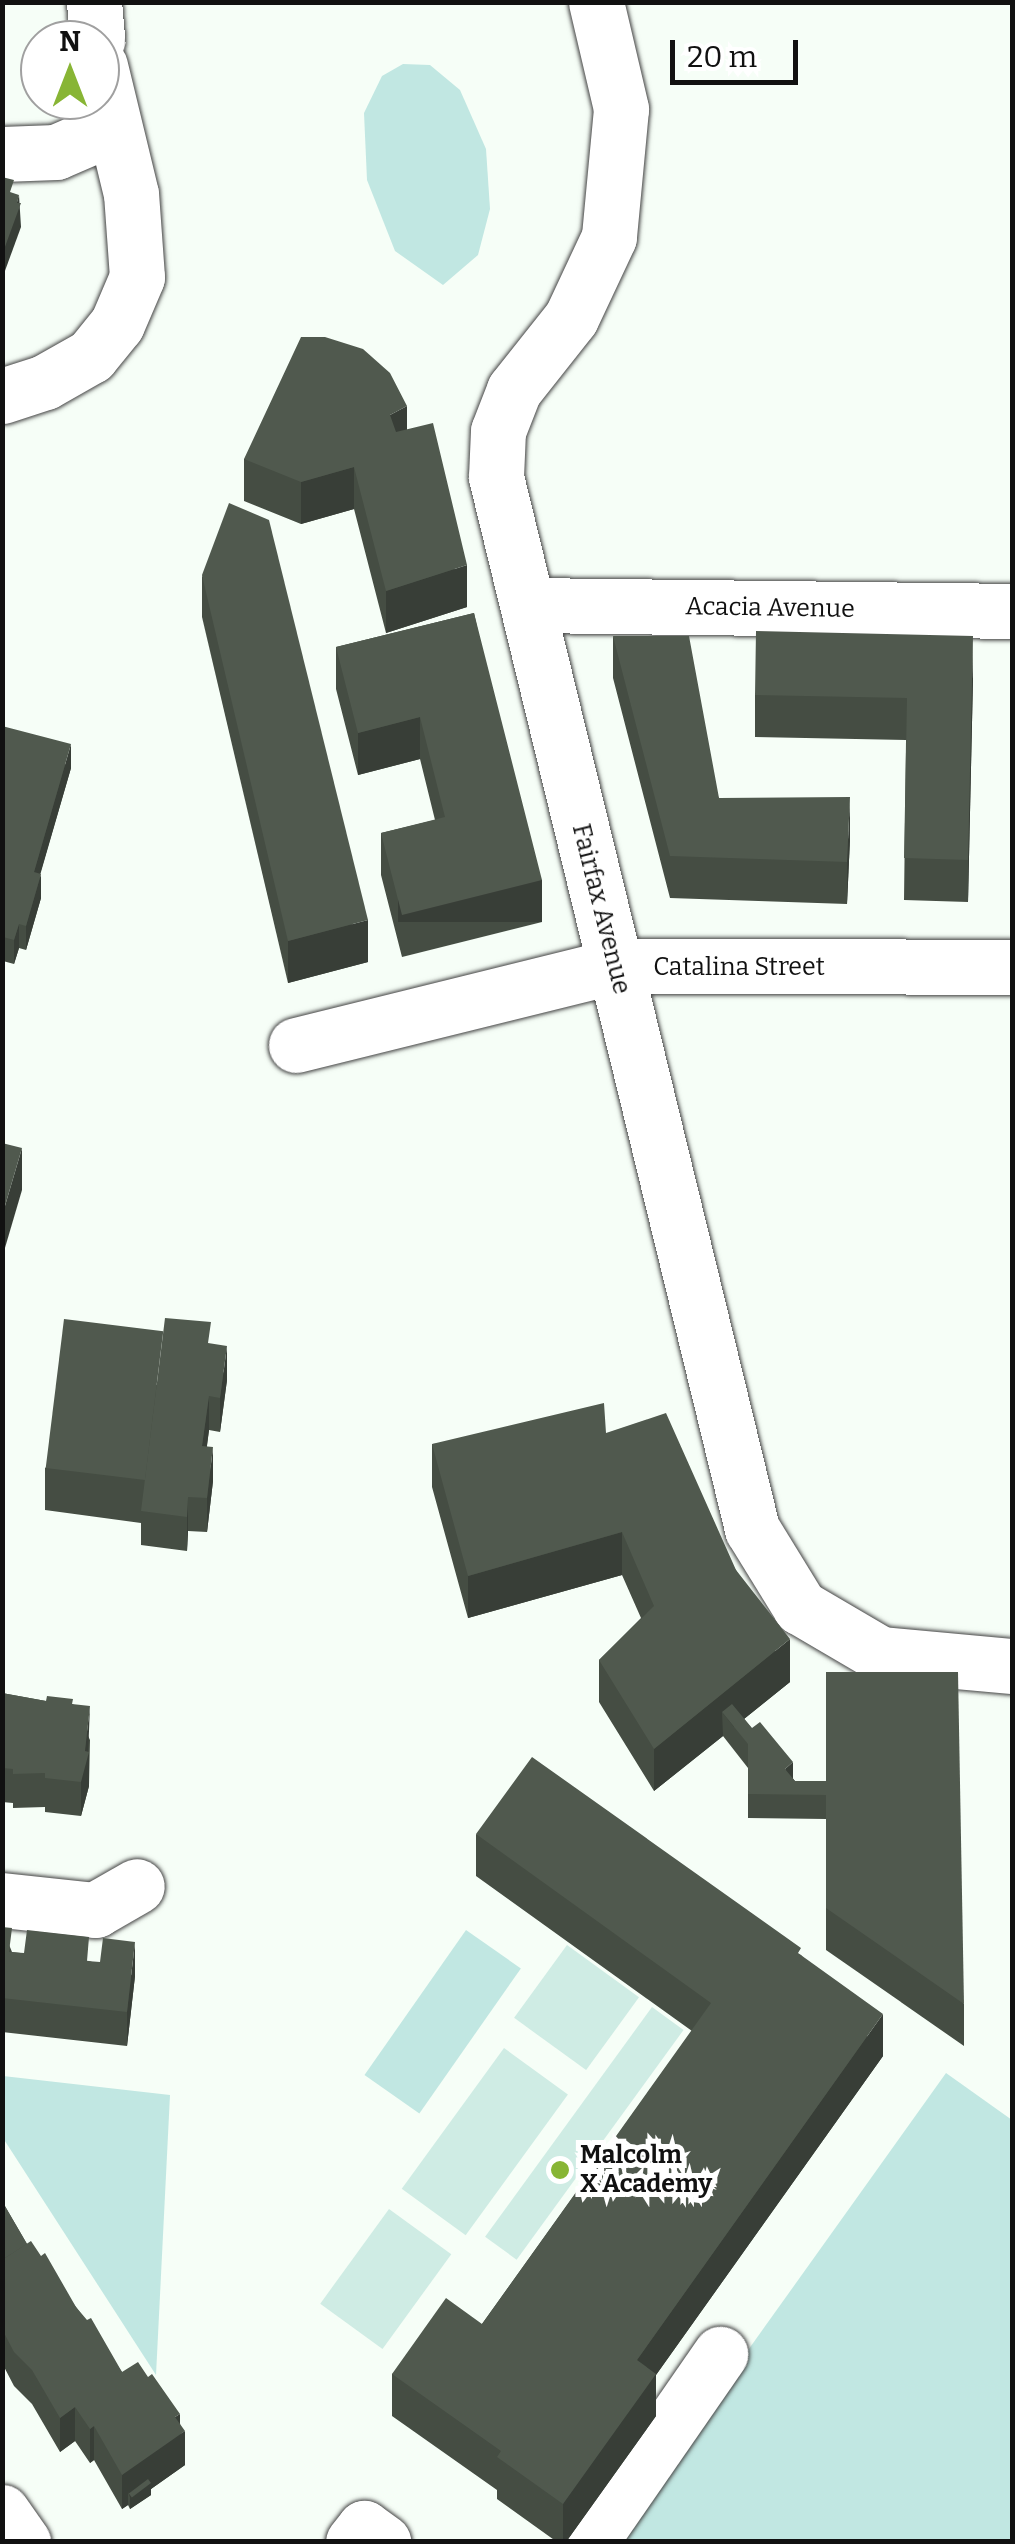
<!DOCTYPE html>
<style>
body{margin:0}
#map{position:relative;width:1015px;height:2544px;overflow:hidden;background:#f6fef7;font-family:Bitter,serif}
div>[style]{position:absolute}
.green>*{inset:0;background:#c1e7e2;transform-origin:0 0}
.pitch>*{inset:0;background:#cfece4;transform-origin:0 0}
.roads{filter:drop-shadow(0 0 2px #444) drop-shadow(0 0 2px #444)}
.minor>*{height:55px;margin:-27.5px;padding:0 27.5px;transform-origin:27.5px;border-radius:27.5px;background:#fff}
.wall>*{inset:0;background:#454d43}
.shaded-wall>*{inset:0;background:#383e37;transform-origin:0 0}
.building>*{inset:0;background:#50594e;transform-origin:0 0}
.dots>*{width:28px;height:28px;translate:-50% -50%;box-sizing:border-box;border:5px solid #fff;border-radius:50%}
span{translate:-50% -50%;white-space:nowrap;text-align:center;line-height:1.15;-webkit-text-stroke:10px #fff;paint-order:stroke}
.street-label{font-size:25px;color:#111}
.poi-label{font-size:25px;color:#111;font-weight:700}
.left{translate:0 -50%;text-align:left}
.frame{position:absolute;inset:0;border:5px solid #111;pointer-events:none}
.north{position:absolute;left:20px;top:20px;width:100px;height:100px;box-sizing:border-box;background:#fff;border:2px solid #a0a0a0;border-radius:50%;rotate:0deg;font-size:28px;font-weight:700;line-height:40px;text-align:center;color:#111}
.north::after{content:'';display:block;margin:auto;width:35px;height:45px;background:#88b535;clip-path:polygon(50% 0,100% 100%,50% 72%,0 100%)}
.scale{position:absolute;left:670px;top:40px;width:128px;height:45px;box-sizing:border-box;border:5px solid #111;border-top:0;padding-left:12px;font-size:30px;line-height:35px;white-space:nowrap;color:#111;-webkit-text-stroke:8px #fff;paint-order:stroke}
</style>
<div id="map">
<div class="green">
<div style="clip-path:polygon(403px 64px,430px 65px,460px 90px,486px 149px,490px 209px,478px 255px,443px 285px,395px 251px,367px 180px,364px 113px,382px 76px)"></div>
<div style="left:466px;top:1930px;width:67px;height:177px;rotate:35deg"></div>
<div style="clip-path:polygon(946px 2073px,1012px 2120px,1012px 2541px,611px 2542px)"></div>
<div style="clip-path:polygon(3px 2076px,170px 2095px,156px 2375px,3px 2138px)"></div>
</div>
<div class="pitch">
<div style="left:567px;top:1945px;width:89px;height:90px;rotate:36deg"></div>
<div style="left:652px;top:2007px;width:39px;height:284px;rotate:36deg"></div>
<div style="left:504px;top:2048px;width:79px;height:174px;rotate:36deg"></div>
<div style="left:389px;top:2209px;width:77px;height:117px;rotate:36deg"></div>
</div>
<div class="roads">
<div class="minor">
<div style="left:94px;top:2px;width:38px;rotate:85deg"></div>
<div style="left:596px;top:2px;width:110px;rotate:76.8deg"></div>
<div style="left:621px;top:109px;width:129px;rotate:95.4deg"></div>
<div style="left:609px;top:237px;width:89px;rotate:115.1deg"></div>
<div style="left:571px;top:318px;width:92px;rotate:128.4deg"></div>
<div style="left:514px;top:390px;width:44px;rotate:111.3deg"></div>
<div style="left:498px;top:431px;width:46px;rotate:92.5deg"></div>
<div style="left:496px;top:477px;width:1083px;rotate:76.32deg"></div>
<div style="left:752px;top:1529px;width:92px;rotate:58.4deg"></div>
<div style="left:800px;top:1607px;width:93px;rotate:30.4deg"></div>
<div style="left:880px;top:1654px;width:133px;rotate:5.2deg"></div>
<div style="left:2px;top:154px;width:54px;rotate:-2.1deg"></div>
<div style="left:56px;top:152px;width:63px;rotate:-23.3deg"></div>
<div style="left:2px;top:396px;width:45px;rotate:-18deg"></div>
<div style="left:45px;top:382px;width:53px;rotate:-29.5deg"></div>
<div style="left:91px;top:356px;width:41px;rotate:-50.9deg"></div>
<div style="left:117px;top:324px;width:51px;rotate:-66.9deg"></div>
<div style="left:137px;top:277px;width:83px;rotate:-94.1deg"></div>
<div style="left:131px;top:194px;width:132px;rotate:-103.6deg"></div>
<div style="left:528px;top:605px;width:484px;rotate:0.7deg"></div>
<div style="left:296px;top:1045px;width:329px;rotate:-13.9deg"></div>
<div style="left:615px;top:966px;width:397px;rotate:0.1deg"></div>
<div style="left:2px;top:1900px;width:94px;rotate:6.1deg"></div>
<div style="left:95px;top:1910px;width:48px;rotate:-29.7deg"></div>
<div style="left:2px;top:2512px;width:37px;rotate:55deg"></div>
<div style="left:353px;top:2542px;width:18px;rotate:-52deg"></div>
<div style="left:364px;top:2528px;width:24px;rotate:36deg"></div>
<div style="left:590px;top:2542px;width:229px;rotate:-55.3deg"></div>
</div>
</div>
<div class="wall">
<div style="clip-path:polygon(407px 429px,467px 607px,386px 633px,354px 509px,301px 524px,244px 501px,244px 459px)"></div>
<div style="clip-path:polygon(202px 575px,368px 962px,288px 983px,202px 617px)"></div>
<div style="clip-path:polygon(474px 613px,542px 922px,402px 957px,381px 875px,381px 833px,435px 820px,420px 759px,358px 775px,336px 689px,336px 647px)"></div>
<div style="clip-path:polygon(613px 636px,719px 798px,850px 839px,847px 904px,670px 898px,613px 678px)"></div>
<div style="clip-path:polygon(973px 678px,968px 902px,904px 900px,906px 740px,755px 737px,755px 695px)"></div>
<div style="clip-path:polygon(2px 726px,71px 768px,40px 874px,41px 898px,26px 950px,19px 948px,14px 964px,3px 961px,2px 964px)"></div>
<div style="clip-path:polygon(211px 1344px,227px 1380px,220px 1432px,209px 1430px,207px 1446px,213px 1481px,207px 1532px,188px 1531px,187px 1551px,141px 1545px,141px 1523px,45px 1510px,45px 1468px)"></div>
<div style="clip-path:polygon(606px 1433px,736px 1570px,790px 1682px,744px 1719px,795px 1781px,826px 1781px,964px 2004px,964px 2046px,826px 1950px,826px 1819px,748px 1818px,748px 1768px,723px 1736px,654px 1791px,599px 1702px,599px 1660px,641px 1618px,622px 1575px,468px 1618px,432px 1487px,432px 1444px)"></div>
<div style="clip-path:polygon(2px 1693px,46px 1701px,73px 1704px,90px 1740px,89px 1786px,81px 1816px,45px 1812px,45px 1807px,13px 1808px,13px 1803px,2px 1802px)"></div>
<div style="clip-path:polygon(476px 1834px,801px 1955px,883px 2056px,656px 2375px,656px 2416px,566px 2542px,557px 2542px,497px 2499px,497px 2490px,392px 2416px,392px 2374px,482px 2324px,692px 2031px,476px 1876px)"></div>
<div style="clip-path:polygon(2px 1927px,12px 1952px,89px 1961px,135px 1976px,127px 2046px,2px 2032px)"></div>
<div style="clip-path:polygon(2px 2201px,27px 2244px,76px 2307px,122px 2372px,180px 2423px,185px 2465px,151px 2489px,151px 2495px,130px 2509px,128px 2505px,122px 2509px,94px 2460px,90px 2463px,75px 2441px,60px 2452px,32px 2404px,14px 2386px,2px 2363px)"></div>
</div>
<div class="shaded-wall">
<div style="clip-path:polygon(19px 195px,21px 227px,2px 279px,2px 255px)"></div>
<div style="clip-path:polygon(407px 406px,407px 448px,390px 457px,390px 415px)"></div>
<div style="clip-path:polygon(354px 467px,354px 509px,301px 524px,301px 482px)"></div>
<div style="clip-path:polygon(467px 565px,467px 607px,386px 633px,386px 591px)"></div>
<div style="clip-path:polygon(973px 636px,973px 678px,968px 902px,968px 860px)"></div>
<div style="clip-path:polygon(420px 717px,420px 759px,358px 775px,358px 733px)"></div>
<div style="clip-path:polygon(71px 744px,71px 768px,34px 896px,34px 872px)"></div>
<div style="clip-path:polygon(850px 797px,850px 839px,847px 904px,847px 862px)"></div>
<div style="clip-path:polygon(41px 874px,41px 898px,26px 950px,26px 926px)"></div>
<div style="left:542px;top:880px;width:42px;height:144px;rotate:90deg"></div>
<div style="clip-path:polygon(368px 920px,368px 962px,288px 983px,288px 941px)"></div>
<div style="clip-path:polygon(19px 924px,19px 948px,14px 964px,14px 940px)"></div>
<div style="clip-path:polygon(22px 1148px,22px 1190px,2px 1258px,2px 1216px)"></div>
<div style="clip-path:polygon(227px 1346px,227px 1380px,220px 1432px,220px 1398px)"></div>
<div style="clip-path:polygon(209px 1396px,209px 1430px,202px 1480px,202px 1446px)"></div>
<div style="clip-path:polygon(213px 1447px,213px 1481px,207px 1532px,207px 1498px)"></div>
<div style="clip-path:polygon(188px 1497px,188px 1531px,187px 1551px,187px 1517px)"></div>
<div style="clip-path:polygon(622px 1532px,622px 1575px,468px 1618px,468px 1576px)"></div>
<div style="clip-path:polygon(790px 1639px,790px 1682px,734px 1727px,722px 1712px,723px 1736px,654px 1791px,654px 1749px)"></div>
<div style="clip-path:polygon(90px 1706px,88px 1756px,89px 1752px,89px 1786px,81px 1816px,81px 1782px)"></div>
<div style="clip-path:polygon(793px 1762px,793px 1786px,785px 1769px)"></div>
<div style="clip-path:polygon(135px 1942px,135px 1976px,127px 2046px,127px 2012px)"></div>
<div style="clip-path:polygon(883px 2014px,883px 2056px,656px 2375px,656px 2416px,566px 2542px,563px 2542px,563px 2504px,637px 2360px)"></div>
<div style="clip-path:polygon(75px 2407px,75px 2441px,60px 2452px,60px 2418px)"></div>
<div style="clip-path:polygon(180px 2414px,180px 2434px,185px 2431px,185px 2465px,151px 2489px,151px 2495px,130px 2509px,130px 2497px,128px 2492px,128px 2505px,122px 2509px,122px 2475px,175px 2417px)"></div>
<div style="clip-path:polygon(94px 2426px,94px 2460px,90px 2463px,90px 2429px)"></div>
</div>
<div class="building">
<div style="clip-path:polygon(2px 177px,14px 180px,10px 192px,19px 195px,17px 203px,21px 203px,2px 255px)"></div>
<div style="clip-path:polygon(301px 337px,325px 337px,363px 349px,390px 373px,407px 406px,390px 415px,396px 432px,433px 423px,467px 565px,386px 591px,354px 467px,301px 482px,244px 459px)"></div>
<div style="clip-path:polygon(229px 503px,269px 520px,368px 920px,288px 941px,202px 575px)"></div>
<div style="clip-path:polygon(474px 613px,542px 880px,402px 915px,381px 833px,445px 817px,420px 717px,358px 733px,336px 647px)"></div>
<div style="clip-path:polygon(756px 631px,973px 636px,968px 860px,904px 858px,907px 698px,755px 695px)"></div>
<div style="clip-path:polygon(613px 636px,689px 636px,719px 798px,850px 797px,847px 862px,670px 856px)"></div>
<div style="clip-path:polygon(2px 726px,71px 744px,34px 872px,41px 874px,26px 926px,19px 924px,14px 940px,3px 937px,2px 927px)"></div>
<div style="clip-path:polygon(2px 1143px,22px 1148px,2px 1216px)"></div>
<div style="clip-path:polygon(165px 1318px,211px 1322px,208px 1343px,227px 1346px,220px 1398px,209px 1396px,202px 1446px,213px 1447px,207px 1498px,188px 1497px,187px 1517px,141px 1511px)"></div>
<div style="left:64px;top:1319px;width:100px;height:150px;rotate:7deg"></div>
<div style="clip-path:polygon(604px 1403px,606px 1433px,666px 1413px,736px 1570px,790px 1639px,654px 1749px,599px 1660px,654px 1606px,622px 1532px,468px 1576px,432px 1444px)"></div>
<div style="clip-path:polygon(826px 1672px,958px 1672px,964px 2004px,826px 1908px)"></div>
<div style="clip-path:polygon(2px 1693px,46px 1701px,47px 1696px,73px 1699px,72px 1704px,90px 1706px,85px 1751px,89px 1752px,81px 1782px,45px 1778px,45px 1773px,13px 1774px,13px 1769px,2px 1768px)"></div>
<div style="clip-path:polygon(732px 1704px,752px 1728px,760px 1722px,793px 1762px,785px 1769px,795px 1781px,826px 1781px,826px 1795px,748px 1794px,748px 1744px,722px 1712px)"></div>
<div style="clip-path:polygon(532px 1757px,801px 1948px,798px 1953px,883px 2014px,637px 2360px,656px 2374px,563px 2504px,497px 2457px,501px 2451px,392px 2374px,446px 2298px,482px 2324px,711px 2003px,476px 1834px)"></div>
<div style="clip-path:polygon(2px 1927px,12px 1928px,9px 1952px,24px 1953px,27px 1930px,89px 1937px,87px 1961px,100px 1962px,103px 1938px,135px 1942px,127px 2012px,2px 1998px)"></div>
<div style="clip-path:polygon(2px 2201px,27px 2244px,2px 2260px)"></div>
<div style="clip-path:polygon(31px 2241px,41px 2256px,45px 2253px,76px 2307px,87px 2320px,91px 2318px,122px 2372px,138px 2362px,148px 2377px,152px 2374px,180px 2414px,175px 2417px,185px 2431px,122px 2475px,94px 2426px,90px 2429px,75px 2407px,60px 2418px,32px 2370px,14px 2352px,2px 2329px,2px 2260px)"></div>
<div style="left:148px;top:2479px;width:5px;height:24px;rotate:53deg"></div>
</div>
<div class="dots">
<div style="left:560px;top:2170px;background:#88b535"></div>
</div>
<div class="street-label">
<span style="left:770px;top:608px;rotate:1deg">Acacia Avenue</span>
<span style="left:601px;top:909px;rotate:76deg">Fairfax Avenue</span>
<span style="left:739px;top:967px">Catalina Street</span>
</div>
<div class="poi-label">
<span class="left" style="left:580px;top:2170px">Malcolm<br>X Academy</span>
</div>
<div class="frame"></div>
<div class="north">N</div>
<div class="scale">20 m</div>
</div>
